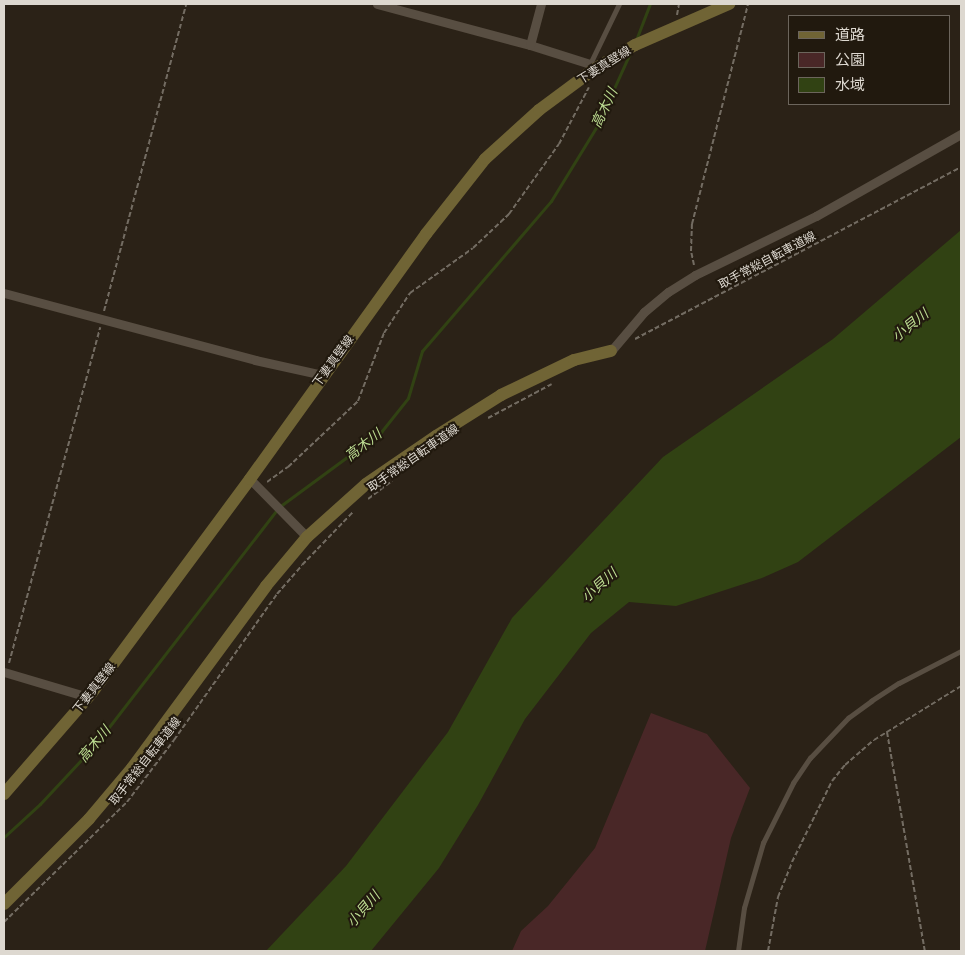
<!DOCTYPE html>
<meta charset="utf-8">
<style>
body{margin:0}
#map{position:relative;width:965px;height:955px;overflow:hidden;background:#2b2217;font-family:"Titillium Web","Noto Sans JP",sans-serif}
div>[style]{position:absolute}
.green>*{inset:0;background:#492727}
.water>*{inset:0;background:#314213}
.stream>*{height:3px;margin:-1.5px;padding:0 1.5px;transform-origin:1.5px;border-radius:1.5px;background:#314213}
.path>*{height:2px;margin-top:-1px;transform-origin:0;background:repeating-linear-gradient(90deg,#736c62 0 5px,transparent 0 7.5px)}
.lane>*{height:4.5px;margin:-2.25px;padding:0 2.25px;transform-origin:2.25px;border-radius:2.25px;background:#584e42}
.street>*{height:9px;margin:-4.5px;padding:0 4.5px;transform-origin:4.5px;border-radius:4.5px;background:#584e42}
.secondary>*{height:12px;margin:-6px;padding:0 6px;transform-origin:6px;border-radius:6px;background:#706435}
span{translate:-50% -50%;white-space:nowrap;text-align:center;line-height:1.15;-webkit-text-stroke:4px #21190e;paint-order:stroke}
.street-label{font-size:12px;color:#ddd8d0}
.water-label{font-size:14px;color:#bcdc91;font-style:italic}
.frame{position:absolute;inset:0;border:5px solid #ddd8d0;pointer-events:none}
.legend{position:absolute;left:788px;top:15px;width:162px;height:90px;box-sizing:border-box;background:#21190e;border:1px solid #6c655c;margin:0;padding:6px 9px;list-style:none;font-size:15px;color:#ddd8d0}
.legend li{display:flex;align-items:center;gap:10px;height:25px}
.legend b{width:25px;border:1px solid #6c655c}
</style>
<div id="map">
<div class="green">
<div style="clip-path:polygon(651px 713px,707px 734px,750px 788px,731px 838px,705px 951px,512px 951px,521px 931px,548px 906px,595px 848px)"></div>
</div>
<div class="water">
<div style="clip-path:polygon(961px 230px,961px 437px,798px 562px,762px 578px,676px 606px,629px 602px,591px 633px,525px 719px,478px 805px,439px 868px,371px 951px,266px 951px,346px 866px,448px 732px,512px 618px,663px 457px,833px 339px)"></div>
</div>
<div class="stream">
<div style="left:636px;top:40px;width:39px;rotate:-69deg"></div>
<div style="left:4px;top:837px;width:49px;rotate:-42.5deg"></div>
<div style="left:40px;top:804px;width:81px;rotate:-47deg"></div>
<div style="left:95px;top:745px;width:301px;rotate:-52.3deg"></div>
<div style="left:279px;top:507px;width:127px;rotate:-36.3deg"></div>
<div style="left:381px;top:432px;width:43px;rotate:-51.5deg"></div>
<div style="left:408px;top:398px;width:49px;rotate:-73.4deg"></div>
<div style="left:422px;top:351px;width:198px;rotate:-49.3deg"></div>
<div style="left:551px;top:201px;width:88px;rotate:-58.5deg"></div>
<div style="left:597px;top:126px;width:80px;rotate:-65.7deg"></div>
</div>
<div class="path">
<div style="left:677px;top:15px;width:11px;rotate:-80deg"></div>
<div style="left:694px;top:265px;width:14px;rotate:-102deg"></div>
<div style="left:691px;top:251px;width:27px;rotate:-88deg"></div>
<div style="left:692px;top:224px;width:227px;rotate:-75.7deg"></div>
<div style="left:104px;top:311px;width:318px;rotate:-75deg"></div>
<div style="left:635px;top:339px;width:369px;rotate:-27.8deg"></div>
<div style="left:488px;top:418px;width:72px;rotate:-28deg"></div>
<div style="left:267px;top:482px;width:26px;rotate:-36deg"></div>
<div style="left:288px;top:467px;width:96px;rotate:-43.3deg"></div>
<div style="left:358px;top:401px;width:73px;rotate:-69.1deg"></div>
<div style="left:384px;top:333px;width:48px;rotate:-57deg"></div>
<div style="left:410px;top:293px;width:77px;rotate:-35.5deg"></div>
<div style="left:473px;top:248px;width:50px;rotate:-43.4deg"></div>
<div style="left:509px;top:214px;width:86px;rotate:-54.5deg"></div>
<div style="left:559px;top:144px;width:64px;rotate:-62.2deg"></div>
<div style="left:368px;top:499px;width:30px;rotate:-37deg"></div>
<div style="left:9px;top:663px;width:348px;rotate:-74.8deg"></div>
<div style="left:887px;top:732px;width:222px;rotate:80.2deg"></div>
<div style="left:4px;top:922px;width:172px;rotate:-44.3deg"></div>
<div style="left:127px;top:802px;width:78px;rotate:-52.8deg"></div>
<div style="left:174px;top:740px;width:179px;rotate:-54.8deg"></div>
<div style="left:277px;top:594px;width:38px;rotate:-49deg"></div>
<div style="left:302px;top:565px;width:74px;rotate:-46.1deg"></div>
<div style="left:768px;top:951px;width:55px;rotate:-79.5deg"></div>
<div style="left:778px;top:897px;width:38px;rotate:-68deg"></div>
<div style="left:792px;top:862px;width:90px;rotate:-63.7deg"></div>
<div style="left:832px;top:781px;width:21px;rotate:-51deg"></div>
<div style="left:845px;top:765px;width:38px;rotate:-41deg"></div>
<div style="left:874px;top:740px;width:102px;rotate:-31.8deg"></div>
</div>
<div class="lane">
<div style="left:590px;top:64px;width:67px;rotate:-64.2deg"></div>
<div style="left:738px;top:951px;width:43px;rotate:-82.1deg"></div>
<div style="left:744px;top:908px;width:68px;rotate:-73.7deg"></div>
<div style="left:763px;top:843px;width:67px;rotate:-63.4deg"></div>
<div style="left:793px;top:783px;width:30px;rotate:-56deg"></div>
<div style="left:810px;top:758px;width:55px;rotate:-46.5deg"></div>
<div style="left:848px;top:718px;width:29px;rotate:-36deg"></div>
<div style="left:871px;top:701px;width:33px;rotate:-33deg"></div>
<div style="left:899px;top:683px;width:70px;rotate:-27.3deg"></div>
</div>
<div class="street">
<div style="left:377px;top:4px;width:158px;rotate:15deg"></div>
<div style="left:530px;top:45px;width:63px;rotate:17.6deg"></div>
<div style="left:590px;top:64px;width:7px;rotate:63deg"></div>
<div style="left:530px;top:45px;width:42px;rotate:-75deg"></div>
<div style="left:4px;top:293px;width:260px;rotate:14.9deg"></div>
<div style="left:255px;top:360px;width:70px;rotate:12.4deg"></div>
<div style="left:611px;top:351px;width:51px;rotate:-49.8deg"></div>
<div style="left:644px;top:312px;width:31px;rotate:-40deg"></div>
<div style="left:668px;top:292px;width:32px;rotate:-32deg"></div>
<div style="left:695px;top:275px;width:135px;rotate:-26deg"></div>
<div style="left:816px;top:216px;width:167px;rotate:-29.5deg"></div>
<div style="left:250px;top:479px;width:81px;rotate:45.5deg"></div>
<div style="left:4px;top:672px;width:88px;rotate:16.6deg"></div>
</div>
<div class="secondary">
<div style="left:4px;top:794px;width:133px;rotate:-49deg"></div>
<div style="left:91px;top:694px;width:267px;rotate:-53.5deg"></div>
<div style="left:250px;top:479px;width:302px;rotate:-54.3deg"></div>
<div style="left:426px;top:234px;width:95px;rotate:-51.8deg"></div>
<div style="left:485px;top:159px;width:73px;rotate:-42.2deg"></div>
<div style="left:539px;top:110px;width:67px;rotate:-36.5deg"></div>
<div style="left:593px;top:70px;width:49px;rotate:-30.8deg"></div>
<div style="left:635px;top:45px;width:103px;rotate:-23.6deg"></div>
<div style="left:4px;top:904px;width:120px;rotate:-45deg"></div>
<div style="left:89px;top:819px;width:67px;rotate:-49.9deg"></div>
<div style="left:132px;top:768px;width:226px;rotate:-53.6deg"></div>
<div style="left:266px;top:586px;width:64px;rotate:-50.1deg"></div>
<div style="left:307px;top:537px;width:79px;rotate:-41.9deg"></div>
<div style="left:366px;top:484px;width:85px;rotate:-34.4deg"></div>
<div style="left:436px;top:436px;width:77px;rotate:-32.2deg"></div>
<div style="left:501px;top:395px;width:81px;rotate:-25.6deg"></div>
<div style="left:574px;top:360px;width:38px;rotate:-14deg"></div>
</div>
<div class="street-label">
<span style="left:604px;top:65px;rotate:-32deg">下妻真壁線</span>
<span style="left:767px;top:260px;rotate:-28deg">取手常総自転車道線</span>
<span style="left:333px;top:361px;rotate:-54deg">下妻真壁線</span>
<span style="left:413px;top:458px;rotate:-35deg">取手常総自転車道線</span>
<span style="left:94px;top:688px;rotate:-52deg">下妻真壁線</span>
<span style="left:145px;top:761px;rotate:-52deg">取手常総自転車道線</span>
</div>
<div class="water-label">
<span style="left:604px;top:108px;rotate:-65deg">高木川</span>
<span style="left:910px;top:325px;rotate:-39deg">小貝川</span>
<span style="left:363px;top:445px;rotate:-38deg">高木川</span>
<span style="left:599px;top:585px;rotate:-42deg">小貝川</span>
<span style="left:94px;top:744px;rotate:-50deg">高木川</span>
<span style="left:363px;top:909px;rotate:-49deg">小貝川</span>
</div>
<div class="frame"></div>
<ul class="legend">
<li><b style="height:6px;background:#706435"></b>道路</li>
<li><b style="height:14px;background:#492727"></b>公園</li>
<li><b style="height:14px;background:#314213"></b>水域</li>
</ul>
</div>
